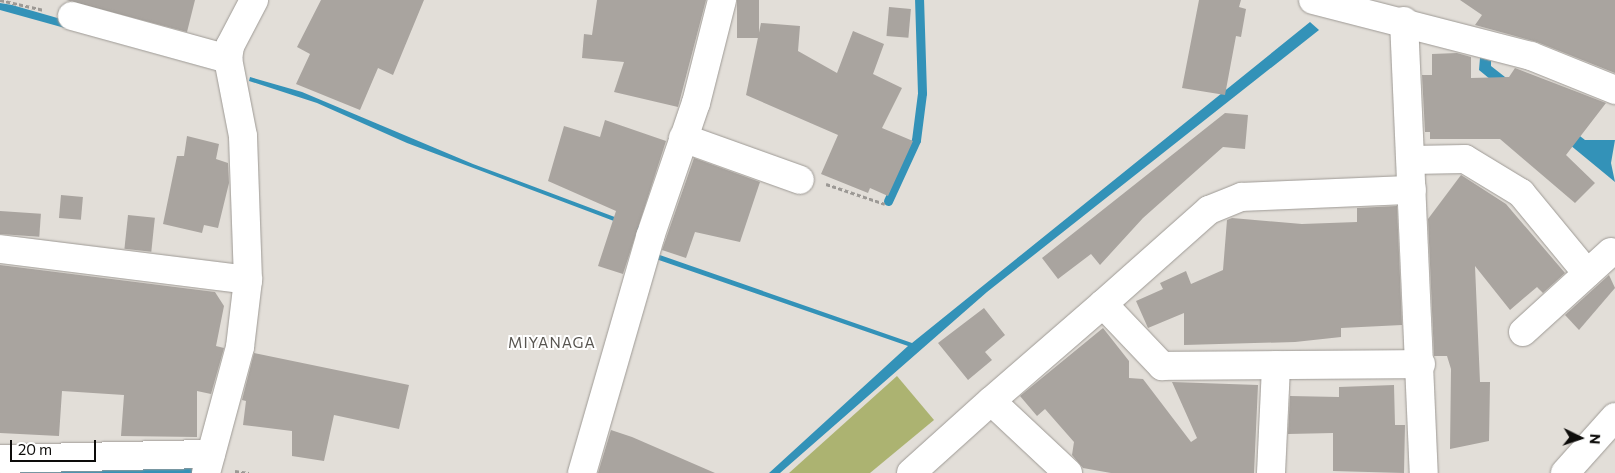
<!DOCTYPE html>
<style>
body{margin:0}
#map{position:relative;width:1615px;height:473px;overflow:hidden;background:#e2ded8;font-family:Commissioner,sans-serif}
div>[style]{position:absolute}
.green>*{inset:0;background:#acb371}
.water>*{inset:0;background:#3392b8}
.stream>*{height:9px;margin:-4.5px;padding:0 4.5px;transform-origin:4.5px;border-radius:4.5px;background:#3392b8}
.building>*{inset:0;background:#a9a49f;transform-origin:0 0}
.path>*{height:3px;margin-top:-1.5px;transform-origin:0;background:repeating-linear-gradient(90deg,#9c9995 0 4px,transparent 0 6.5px)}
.roads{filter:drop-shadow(0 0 1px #9e9a95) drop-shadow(0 0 1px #9e9a95)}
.minor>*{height:28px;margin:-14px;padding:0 14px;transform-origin:14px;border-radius:14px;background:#fff}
span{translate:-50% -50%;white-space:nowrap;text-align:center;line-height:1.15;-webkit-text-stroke:4px #fff;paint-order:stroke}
.quarter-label{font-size:15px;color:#585550;letter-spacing:1px}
.north{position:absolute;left:1555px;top:413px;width:50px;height:50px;-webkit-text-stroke:4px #fff;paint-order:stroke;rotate:94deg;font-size:14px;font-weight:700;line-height:20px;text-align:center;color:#0d0c0a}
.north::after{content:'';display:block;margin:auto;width:18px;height:22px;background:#0d0c0a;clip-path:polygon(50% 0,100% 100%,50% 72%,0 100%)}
.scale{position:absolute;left:10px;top:440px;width:86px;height:22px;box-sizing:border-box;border:2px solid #0d0c0a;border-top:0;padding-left:6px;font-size:15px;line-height:18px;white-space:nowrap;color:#0d0c0a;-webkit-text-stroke:4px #fff;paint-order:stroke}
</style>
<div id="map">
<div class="green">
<div style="clip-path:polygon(897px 376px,934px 420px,870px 473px,789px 473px)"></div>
</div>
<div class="water">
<div style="clip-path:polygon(0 3px,12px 5px,218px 64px,216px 70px,0 10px)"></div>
<div style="clip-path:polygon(1310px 22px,1319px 30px,987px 292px,780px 473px,769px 473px,908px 346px,653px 258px,654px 253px,912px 343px)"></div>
<div style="clip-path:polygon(1480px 58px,1491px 61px,1491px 66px,1585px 140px,1615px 140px,1611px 163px,1615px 182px,1479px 70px)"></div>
<div style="clip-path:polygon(250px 77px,302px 92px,473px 164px,644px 228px,643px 232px,407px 143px,317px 103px,249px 81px)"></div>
<div style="clip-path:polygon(174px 464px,219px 473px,0 473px,0 469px)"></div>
</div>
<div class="stream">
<div style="left:888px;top:201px;width:67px;rotate:-65.3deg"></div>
<div style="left:916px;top:140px;width:47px;rotate:-82.7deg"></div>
<div style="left:922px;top:93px;width:93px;rotate:-91.8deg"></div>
</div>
<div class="building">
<div style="clip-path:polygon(66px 0,195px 0,187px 32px)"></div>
<div style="clip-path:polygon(321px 0,424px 0,393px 75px,378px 68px,360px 110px,296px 84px,310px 54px,297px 47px)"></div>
<div style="clip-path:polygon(597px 0,706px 0,678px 107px,614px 92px,624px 62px,582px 58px,584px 34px,592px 35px)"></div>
<div style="left:737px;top:0;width:22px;height:38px"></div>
<div style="clip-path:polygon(1199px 0,1241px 0,1239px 7px,1246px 9px,1241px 37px,1236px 36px,1225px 95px,1182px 88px)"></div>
<div style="clip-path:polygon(1460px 0,1615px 0,1615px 73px,1537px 42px,1475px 25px,1482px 15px)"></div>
<div style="left:889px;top:7px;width:22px;height:29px;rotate:5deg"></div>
<div style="clip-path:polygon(761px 23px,800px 26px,798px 51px,837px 73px,853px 31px,884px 44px,873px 74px,902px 88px,882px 128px,913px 141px,888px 196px,870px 188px,868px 193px,821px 174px,838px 135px,746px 95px)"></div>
<div style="clip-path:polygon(1457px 53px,1471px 57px,1471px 78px,1509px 77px,1515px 68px,1606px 103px,1566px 155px,1595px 183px,1575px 203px,1500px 139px,1430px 139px,1430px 132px,1425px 132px,1422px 75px,1432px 75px,1432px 54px)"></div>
<div style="clip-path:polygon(1225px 113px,1248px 115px,1245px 149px,1223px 147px,1143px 218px,1100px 265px,1091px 254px,1058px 279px,1042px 258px)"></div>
<div style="clip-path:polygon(605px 120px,666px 141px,623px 274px,598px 266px,616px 211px,548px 181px,564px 126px,600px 137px)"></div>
<div style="clip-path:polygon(187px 136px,219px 144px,216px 159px,228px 163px,229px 183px,218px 228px,204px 225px,202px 233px,163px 224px,177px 156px,184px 156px)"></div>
<div style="clip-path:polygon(694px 158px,760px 182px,740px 242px,695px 232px,686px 258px,662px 250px)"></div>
<div style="clip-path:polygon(1461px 175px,1506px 204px,1565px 273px,1543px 293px,1537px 287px,1510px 310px,1475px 266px,1480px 382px,1490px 382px,1489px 441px,1450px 449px,1451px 369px,1447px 356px,1434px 356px,1428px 219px)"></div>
<div style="left:61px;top:195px;width:22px;height:23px;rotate:5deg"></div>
<div style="clip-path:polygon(1397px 206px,1402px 325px,1341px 328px,1341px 337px,1295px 342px,1184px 345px,1184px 313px,1148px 328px,1136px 301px,1163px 289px,1160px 283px,1186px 271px,1191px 284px,1223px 270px,1227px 220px,1232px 218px,1302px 224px,1357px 222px,1357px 208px)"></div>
<div style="left:0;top:211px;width:41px;height:23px;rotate:4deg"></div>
<div style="left:128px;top:215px;width:27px;height:34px;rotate:6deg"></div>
<div style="clip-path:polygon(0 265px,215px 292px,224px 306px,216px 346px,224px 348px,211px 394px,197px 391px,197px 437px,121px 436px,124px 395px,62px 391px,59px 436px,0 433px)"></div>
<div style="clip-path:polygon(1609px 275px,1615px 288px,1579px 330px,1565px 315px)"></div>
<div style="clip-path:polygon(984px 308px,1005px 335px,985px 352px,992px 360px,968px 380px,938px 343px)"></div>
<div style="clip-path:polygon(1103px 328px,1129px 361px,1129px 378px,1143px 379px,1191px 442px,1197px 438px,1172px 382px,1258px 385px,1254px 473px,1111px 473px,1083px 468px,1072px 455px,1074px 442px,1045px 409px,1037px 416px,1020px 396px)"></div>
<div style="clip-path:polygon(254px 353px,409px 385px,399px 429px,334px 415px,324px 461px,292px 456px,292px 431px,243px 425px,246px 401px,242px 400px)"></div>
<div style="clip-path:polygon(1394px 385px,1395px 425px,1405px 425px,1404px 473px,1333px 471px,1333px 433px,1288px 434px,1290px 396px,1339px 397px,1339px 387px)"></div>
<div style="clip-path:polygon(611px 430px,632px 437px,715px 473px,598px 473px)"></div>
</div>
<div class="path">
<div style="left:0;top:0;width:45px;rotate:12.8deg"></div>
<div style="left:826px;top:184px;width:62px;rotate:18.7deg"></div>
<div style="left:235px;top:471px;width:14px;rotate:8deg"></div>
</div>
<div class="roads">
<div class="minor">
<div style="left:1313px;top:0;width:225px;rotate:14.4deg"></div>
<div style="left:1531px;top:56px;width:91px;rotate:22deg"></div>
<div style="left:72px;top:16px;width:162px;rotate:15.4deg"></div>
<div style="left:1404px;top:21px;width:452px;rotate:87.5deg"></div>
<div style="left:683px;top:138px;width:124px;rotate:19.7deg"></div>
<div style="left:1411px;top:160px;width:54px;rotate:-1.1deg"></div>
<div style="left:1465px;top:159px;width:66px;rotate:31.3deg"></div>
<div style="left:1521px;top:193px;width:104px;rotate:50.5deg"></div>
<div style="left:0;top:249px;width:250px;rotate:7.1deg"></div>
<div style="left:1103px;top:304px;width:142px;rotate:-41.6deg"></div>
<div style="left:1209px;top:210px;width:35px;rotate:-22deg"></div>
<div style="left:1242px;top:197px;width:170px;rotate:-2.4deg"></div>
<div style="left:1523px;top:332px;width:119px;rotate:-42.3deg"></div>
<div style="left:0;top:459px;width:211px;rotate:-1.4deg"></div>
<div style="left:206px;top:473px;width:131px;rotate:-74.9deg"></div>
<div style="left:240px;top:347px;width:67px;rotate:-83.2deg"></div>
<div style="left:248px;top:280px;width:144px;rotate:-92deg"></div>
<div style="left:243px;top:136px;width:78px;rotate:-101deg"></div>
<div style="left:228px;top:59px;width:13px;rotate:-81deg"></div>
<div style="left:230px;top:46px;width:52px;rotate:-62.4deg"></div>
<div style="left:582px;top:473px;width:246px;rotate:-73.9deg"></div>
<div style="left:650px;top:237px;width:142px;rotate:-71.1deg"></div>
<div style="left:696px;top:103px;width:106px;rotate:-75.8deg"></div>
<div style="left:911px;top:473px;width:108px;rotate:-42deg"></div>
<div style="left:1068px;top:473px;width:105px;rotate:-136.9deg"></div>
<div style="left:991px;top:401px;width:148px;rotate:-40.9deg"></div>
<div style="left:1103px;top:304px;width:86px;rotate:46.4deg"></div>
<div style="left:1162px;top:366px;width:259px;rotate:-0.4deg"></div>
<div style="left:1271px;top:473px;width:108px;rotate:-87.3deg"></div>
<div style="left:1565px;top:473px;width:75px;rotate:-48.2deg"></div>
</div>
</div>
<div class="quarter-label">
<span style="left:552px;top:343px">MIYANAGA</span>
</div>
<div class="north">N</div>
<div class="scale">20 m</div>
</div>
